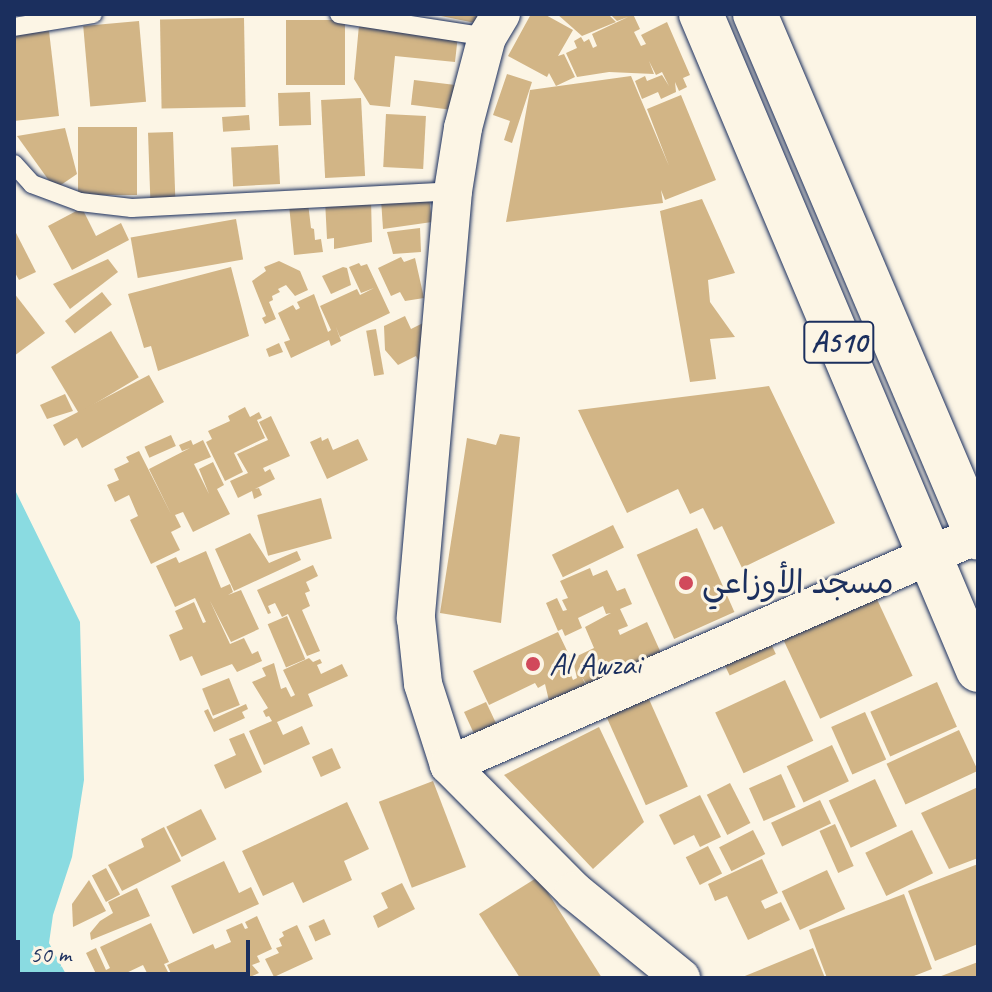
<!DOCTYPE html>
<meta charset="utf-8">
<style>
body{margin:0}
#map{position:relative;width:992px;height:992px;overflow:hidden;background:#fcf5e5;font-family:Caveat,"Playpen Sans Arabic",sans-serif}
div>[style]{position:absolute}
[style*='--x']{left:calc(var(--x)*1px);top:calc(var(--y)*1px);width:calc(var(--w)*1px);rotate:calc(var(--a)*1deg)}
.water>*{inset:0;background:#8adbe1}
.building>*{inset:0;background:#d2b586;transform-origin:0 0}
.roads{filter:drop-shadow(0 0 2px #1b2f5e) drop-shadow(0 0 2px #1b2f5e)}
.service>*{height:18px;margin:-9px;padding:0 9px;transform-origin:9px;border-radius:9px;background:#fcf5e5}
.minor>*{height:38px;margin:-19px;padding:0 19px;transform-origin:19px;border-radius:19px;background:#fcf5e5}
.trunk>*{height:44px;margin:-22px;padding:0 22px;transform-origin:22px;border-radius:22px;background:#fcf5e5}
.dots>*{width:22px;height:22px;translate:-50% -50%;box-sizing:border-box;border:4px solid #fcf5e5;border-radius:50%}
span{translate:-50% -50%;white-space:nowrap;text-align:center;line-height:1.15;-webkit-text-stroke:6px #fcf5e5;paint-order:stroke}
.shield-label span{padding:2px 6px;background:#fcf5e5;border:2px solid;border-radius:6px;-webkit-text-stroke-width:0}
.shield-label{font-size:30px;color:#1b2f5e;font-weight:700}
.poi-label{font-size:32px;color:#1b2f5e}
.left{translate:0 -50%;text-align:left}
.frame{position:absolute;inset:0;border:16px solid #1b2f5e;pointer-events:none}
.scale{position:absolute;left:16px;top:940px;width:234px;height:36px;box-sizing:border-box;border:4px solid #1b2f5e;border-top:0;padding-left:10px;font-size:24px;line-height:28px;white-space:nowrap;color:#1b2f5e;-webkit-text-stroke:6px #fcf5e5;paint-order:stroke}
</style>
<div id="map">
<div class="water">
<div style="clip-path:polygon(14px 488px,80px 622px,84px 780px,72px 857px,53px 915px,49px 943px,68px 978px,14px 978px)"></div>
</div>
<div class="building">
<div style="clip-path:polygon(431px 14px,492px 14px,490px 26px)"></div>
<div style="clip-path:polygon(531px 14px,544px 14px,573px 30px,558px 56px,564px 54px,575px 77px,556px 86px,549px 73px,547px 77px,508px 56px)"></div>
<div style="clip-path:polygon(557px 14px,608px 14px,616px 22px,582px 36px)"></div>
<div style="clip-path:polygon(610px 14px,633px 14px,640px 29px,634px 32px,641px 46px,646px 44px,641px 35px,667px 22px,690px 75px,683px 78px,687px 87px,679px 91px,675px 82px,676px 92px,661px 99px,658px 92px,642px 99px,635px 81px,645px 76px,647px 81px,662px 75px,669px 86px,662px 72px,656px 75px,649px 61px,654px 74px,609px 72px,577px 77px,566px 53px,577px 48px,574px 41px,581px 37px,584px 42px,589px 39px,593px 48px,597px 46px,592px 34px,628px 17px,617px 21px)"></div>
<div style="left:244px;top:18px;width:89px;height:84px;rotate:89deg"></div>
<div style="left:286px;top:20px;width:59px;height:65px"></div>
<div style="left:139px;top:21px;width:81px;height:56px;rotate:85deg"></div>
<div style="clip-path:polygon(359px 25px,458px 35px,455px 62px,395px 56px,390px 107px,370px 105px,354px 79px)"></div>
<div style="clip-path:polygon(49px 31px,59px 116px,14px 121px,14px 35px)"></div>
<div style="clip-path:polygon(507px 74px,532px 82px,512px 143px,504px 140px,510px 121px,493px 115px)"></div>
<div style="clip-path:polygon(631px 76px,669px 166px,647px 109px,681px 95px,716px 180px,665px 200px,661px 190px,663px 203px,506px 222px,530px 90px)"></div>
<div style="left:414px;top:80px;width:46px;height:25px;rotate:7deg"></div>
<div style="left:310px;top:92px;width:33px;height:32px;rotate:88deg"></div>
<div style="left:361px;top:98px;width:78px;height:40px;rotate:87deg"></div>
<div style="left:386px;top:114px;width:40px;height:53px;rotate:3deg"></div>
<div style="left:249px;top:115px;width:15px;height:27px;rotate:86deg"></div>
<div style="left:78px;top:127px;width:59px;height:68px"></div>
<div style="clip-path:polygon(65px 128px,77px 174px,55px 189px,17px 136px)"></div>
<div style="left:173px;top:132px;width:66px;height:25px;rotate:88deg"></div>
<div style="left:278px;top:145px;width:39px;height:47px;rotate:87deg"></div>
<div style="clip-path:polygon(429px 197px,432px 222px,383px 229px,381px 199px)"></div>
<div style="clip-path:polygon(371px 198px,372px 242px,334px 249px,334px 238px,327px 239px,325px 200px)"></div>
<div style="clip-path:polygon(702px 199px,735px 273px,708px 280px,710px 302px,735px 337px,710px 339px,716px 379px,690px 382px,660px 211px)"></div>
<div style="clip-path:polygon(308px 203px,311px 228px,314px 229px,315px 240px,321px 239px,323px 252px,294px 255px,289px 205px)"></div>
<div style="clip-path:polygon(82px 208px,96px 236px,121px 223px,129px 240px,72px 270px,48px 226px)"></div>
<div style="left:236px;top:219px;width:41px;height:107px;rotate:80deg"></div>
<div style="clip-path:polygon(420px 228px,421px 252px,393px 254px,387px 232px)"></div>
<div style="clip-path:polygon(14px 229px,36px 272px,19px 280px,14px 271px)"></div>
<div style="clip-path:polygon(401px 257px,404px 262px,415px 258px,424px 298px,405px 301px,400px 292px,391px 296px,378px 268px)"></div>
<div style="clip-path:polygon(108px 259px,118px 272px,70px 309px,53px 284px)"></div>
<div style="clip-path:polygon(279px 261px,300px 271px,308px 290px,295px 296px,286px 285px,278px 289px,280px 292px,272px 296px,273px 300px,269px 302px,276px 319px,265px 324px,262px 318px,266px 316px,252px 281px,266px 271px,264px 267px)"></div>
<div style="clip-path:polygon(359px 263px,361px 266px,367px 264px,390px 313px,340px 337px,336px 327px,341px 341px,331px 346px,329px 340px,291px 358px,284px 342px,290px 340px,278px 313px,293px 305px,296px 310px,300px 308px,297px 302px,314px 294px,328px 332px,331px 330px,320px 306px,357px 289px,360px 295px,374px 288px,361px 293px,349px 267px)"></div>
<div style="clip-path:polygon(231px 267px,249px 336px,158px 371px,151px 346px,144px 348px,128px 294px)"></div>
<div style="clip-path:polygon(343px 267px,347px 268px,351px 285px,331px 294px,322px 276px)"></div>
<div style="left:102px;top:292px;width:16px;height:47px;rotate:52deg"></div>
<div style="clip-path:polygon(14px 293px,45px 333px,14px 356px)"></div>
<div style="clip-path:polygon(405px 316px,411px 329px,429px 320px,426px 356px,418px 360px,416px 356px,398px 365px,385px 350px,384px 326px)"></div>
<div style="left:376px;top:329px;width:46px;height:10px;rotate:80deg"></div>
<div style="left:111px;top:331px;width:54px;height:70px;rotate:59deg"></div>
<div style="clip-path:polygon(279px 343px,283px 352px,269px 357px,266px 349px)"></div>
<div style="clip-path:polygon(149px 375px,164px 402px,82px 448px,77px 438px,64px 446px,53px 425px)"></div>
<div style="clip-path:polygon(769px 386px,835px 523px,742px 568px,722px 526px,714px 530px,703px 508px,690px 514px,678px 489px,627px 513px,578px 410px)"></div>
<div style="clip-path:polygon(65px 394px,73px 411px,47px 419px,40px 405px)"></div>
<div style="clip-path:polygon(245px 407px,250px 417px,259px 412px,262px 418px,257px 420px,265px 438px,234px 453px,243px 472px,225px 481px,206px 442px,212px 439px,208px 431px,230px 421px,228px 416px)"></div>
<div style="clip-path:polygon(271px 416px,290px 456px,263px 468px,265px 472px,270px 469px,275px 479px,255px 489px,259px 488px,262px 495px,254px 499px,252px 491px,238px 498px,230px 481px,248px 473px,237px 454px,268px 440px,259px 422px)"></div>
<div style="clip-path:polygon(500px 434px,520px 437px,501px 623px,440px 613px,467px 438px,496px 445px)"></div>
<div style="left:171px;top:435px;width:12px;height:29px;rotate:66deg"></div>
<div style="clip-path:polygon(321px 437px,322px 441px,328px 438px,333px 450px,358px 439px,368px 460px,327px 479px,310px 442px)"></div>
<div style="clip-path:polygon(191px 440px,193px 445px,203px 440px,211px 457px,194px 464px,209px 494px,199px 469px,213px 462px,224px 485px,217px 489px,230px 514px,193px 532px,183px 512px,175px 515px,181px 527px,171px 532px,180px 550px,151px 564px,130px 520px,138px 516px,129px 495px,115px 502px,107px 485px,119px 480px,114px 469px,129px 462px,126px 457px,139px 451px,171px 514px,149px 469px,190px 448px,182px 451px,179px 445px)"></div>
<div style="left:321px;top:498px;width:42px;height:66px;rotate:75deg"></div>
<div style="left:613px;top:525px;width:25px;height:68px;rotate:64deg"></div>
<div style="left:697px;top:528px;width:92px;height:66px;rotate:66deg"></div>
<div style="clip-path:polygon(250px 533px,269px 563px,297px 551px,301px 560px,234px 591px,215px 549px)"></div>
<div style="clip-path:polygon(206px 551px,221px 588px,230px 584px,233px 592px,228px 595px,241px 590px,259px 629px,231px 642px,210px 601px,230px 644px,244px 638px,252px 654px,258px 651px,262px 661px,237px 672px,232px 664px,201px 676px,192px 656px,180px 661px,169px 635px,183px 629px,175px 611px,194px 602px,203px 623px,206px 622px,195px 598px,175px 607px,156px 566px,176px 557px,179px 563px)"></div>
<div style="clip-path:polygon(313px 565px,318px 576px,306px 582px,310px 591px,305px 593px,310px 606px,302px 610px,320px 651px,307px 656px,288px 614px,282px 617px,275px 603px,268px 606px,271px 613px,268px 614px,257px 590px)"></div>
<div style="clip-path:polygon(evenodd,590px 568px,593px 576px,607px 570px,617px 591px,625px 588px,632px 604px,620px 609px,628px 626px,618px 630px,620px 635px,647px 622px,661px 653px,588px 687px,582px 677px,587px 688px,550px 705px,545px 684px,538px 688px,535px 683px,489px 705px,473px 671px,558px 632px,571px 659px,594px 648px,585px 627px,611px 613px,606px 614px,603px 606px,578px 618px,582px 628px,565px 636px,562px 629px,558px 631px,546px 603px,557px 598px,563px 611px,567px 610px,562px 600px,568px 598px,560px 581px,590px 568px,574px 665px,577px 678px,573px 680px,571px 675px,564px 677px,561px 671px,574px 665px)"></div>
<div style="left:875px;top:595px;width:89px;height:102px;rotate:65deg"></div>
<div style="left:287px;top:616px;width:47px;height:21px;rotate:67deg"></div>
<div style="left:767px;top:635px;width:21px;height:51px;rotate:65deg"></div>
<div style="clip-path:polygon(309px 658px,313px 662px,320px 659px,322px 663px,317px 665px,321px 674px,342px 664px,348px 676px,308px 694px,313px 706px,277px 722px,283px 735px,302px 726px,310px 744px,264px 765px,249px 731px,272px 721px,269px 716px,266px 717px,263px 711px,268px 708px,252px 682px,266px 676px,262px 668px,274px 663px,281px 689px,286px 687px,291px 697px,295px 695px,283px 670px)"></div>
<div style="left:229px;top:678px;width:29px;height:29px;rotate:68deg"></div>
<div style="left:785px;top:680px;width:67px;height:77px;rotate:65deg"></div>
<div style="left:937px;top:682px;width:49px;height:73px;rotate:66deg"></div>
<div style="left:648px;top:697px;width:98px;height:46px;rotate:66deg"></div>
<div style="clip-path:polygon(486px 702px,503px 738px,476px 738px,464px 712px)"></div>
<div style="clip-path:polygon(246px 704px,248px 709px,242px 712px,245px 718px,214px 732px,204px 711px,208px 709px,213px 719px)"></div>
<div style="left:865px;top:712px;width:52px;height:37px;rotate:66deg"></div>
<div style="clip-path:polygon(599px 727px,644px 822px,593px 869px,504px 775px)"></div>
<div style="left:959px;top:730px;width:45px;height:80px;rotate:65deg"></div>
<div style="clip-path:polygon(244px 733px,262px 772px,225px 789px,214px 765px,236px 755px,229px 739px)"></div>
<div style="left:832px;top:745px;width:40px;height:50px;rotate:65deg"></div>
<div style="left:332px;top:748px;width:22px;height:22px;rotate:66deg"></div>
<div style="left:781px;top:774px;width:36px;height:35px;rotate:66deg"></div>
<div style="left:875px;top:779px;width:52px;height:51px;rotate:65deg"></div>
<div style="left:433px;top:781px;width:92px;height:58px;rotate:69deg"></div>
<div style="left:730px;top:783px;width:45px;height:26px;rotate:63deg"></div>
<div style="clip-path:polygon(978px 787px,978px 858px,949px 869px,921px 813px)"></div>
<div style="clip-path:polygon(700px 795px,721px 837px,700px 847px,694px 835px,674px 845px,659px 815px)"></div>
<div style="left:820px;top:800px;width:26px;height:54px;rotate:65deg"></div>
<div style="clip-path:polygon(347px 802px,369px 849px,344px 861px,352px 880px,303px 903px,293px 882px,263px 896px,242px 851px)"></div>
<div style="left:201px;top:809px;width:34px;height:39px;rotate:63deg"></div>
<div style="left:835px;top:824px;width:46px;height:17px;rotate:66deg"></div>
<div style="clip-path:polygon(164px 827px,181px 861px,122px 891px,108px 865px,144px 847px,141px 839px)"></div>
<div style="left:753px;top:830px;width:27px;height:38px;rotate:63deg"></div>
<div style="left:912px;top:830px;width:48px;height:52px;rotate:64deg"></div>
<div style="left:708px;top:846px;width:31px;height:25px;rotate:63deg"></div>
<div style="clip-path:polygon(762px 859px,778px 893px,761px 901px,765px 909px,781px 902px,790px 920px,748px 940px,727px 896px,715px 901px,708px 884px)"></div>
<div style="clip-path:polygon(224px 861px,239px 893px,251px 887px,259px 904px,193px 934px,171px 886px)"></div>
<div style="clip-path:polygon(978px 864px,978px 944px,935px 961px,908px 891px)"></div>
<div style="left:106px;top:868px;width:30px;height:16px;rotate:62deg"></div>
<div style="left:827px;top:870px;width:43px;height:50px;rotate:65deg"></div>
<div style="clip-path:polygon(538px 877px,602px 978px,520px 978px,479px 914px)"></div>
<div style="clip-path:polygon(89px 880px,106px 911px,73px 927px,72px 904px)"></div>
<div style="clip-path:polygon(402px 883px,415px 909px,378px 928px,373px 916px,388px 908px,381px 893px)"></div>
<div style="clip-path:polygon(137px 888px,150px 916px,91px 940px,90px 933px,100px 921px,113px 913px,108px 902px)"></div>
<div style="clip-path:polygon(904px 894px,932px 969px,909px 978px,827px 978px,809px 930px)"></div>
<div style="clip-path:polygon(257px 916px,272px 949px,257px 956px,260px 962px,252px 965px,259px 973px,248px 978px,173px 978px,167px 965px,213px 944px,215px 949px,231px 942px,226px 930px,242px 923px,245px 929px,248px 928px,245px 922px)"></div>
<div style="left:324px;top:919px;width:17px;height:17px;rotate:66deg"></div>
<div style="clip-path:polygon(151px 923px,169px 962px,164px 964px,171px 978px,136px 978px,147px 973px,143px 965px,122px 975px,124px 978px,115px 974px,114px 978px,98px 978px,86px 953px,96px 948px,106px 970px,110px 968px,100px 947px)"></div>
<div style="clip-path:polygon(297px 925px,313px 959px,274px 977px,265px 959px,279px 953px,276px 948px,282px 946px,279px 939px,284px 936px,282px 932px)"></div>
<div style="clip-path:polygon(813px 948px,825px 978px,740px 978px)"></div>
<div style="clip-path:polygon(978px 962px,978px 978px,936px 978px)"></div>
</div>
<div class="roads">
<div class="service">
<div style="--x:339;--y:14;--w:150;--a:8.8"></div>
<div style="--x:14;--y:27;--w:80;--a:-9.3"></div>
<div style="--x:14;--y:164;--w:27;--a:48"></div>
<div style="--x:32;--y:184;--w:51;--a:20.6"></div>
<div style="--x:80;--y:202;--w:52;--a:6.6"></div>
<div style="--x:132;--y:208;--w:321;--a:-3"></div>
</div>
<div class="minor">
<div style="--x:501;--y:14;--w:27;--a:121"></div>
<div style="--x:487;--y:37;--w:94;--a:104.8"></div>
<div style="--x:463;--y:128;--w:64;--a:99"></div>
<div style="--x:453;--y:191;--w:429;--a:95"></div>
<div style="--x:416;--y:618;--w:66;--a:83.9"></div>
<div style="--x:423;--y:684;--w:85;--a:72.2"></div>
<div style="--x:449;--y:765;--w:177;--a:45.2"></div>
<div style="--x:574;--y:891;--w:138;--a:39.1"></div>
<div style="--x:449;--y:765;--w:576;--a:-23.54"></div>
</div>
<div class="trunk">
<div style="--x:701;--y:14;--w:712;--a:67.11"></div>
<div style="--x:755;--y:14;--w:569;--a:66.95"></div>
</div>
</div>
<div class="dots">
<div style="left:686px;top:583px;background:#d1495b"></div>
<div style="left:533px;top:664px;background:#d1495b"></div>
</div>
<div class="shield-label">
<span style="left:839px;top:342px">A510</span>
</div>
<div class="poi-label">
<span class="left" style="left:702px;top:583px">مسجد الأوزاعي</span>
<span class="left" style="left:549px;top:664px">Al Awzai</span>
</div>
<div class="frame"></div>
<div class="scale">50 m</div>
</div>
